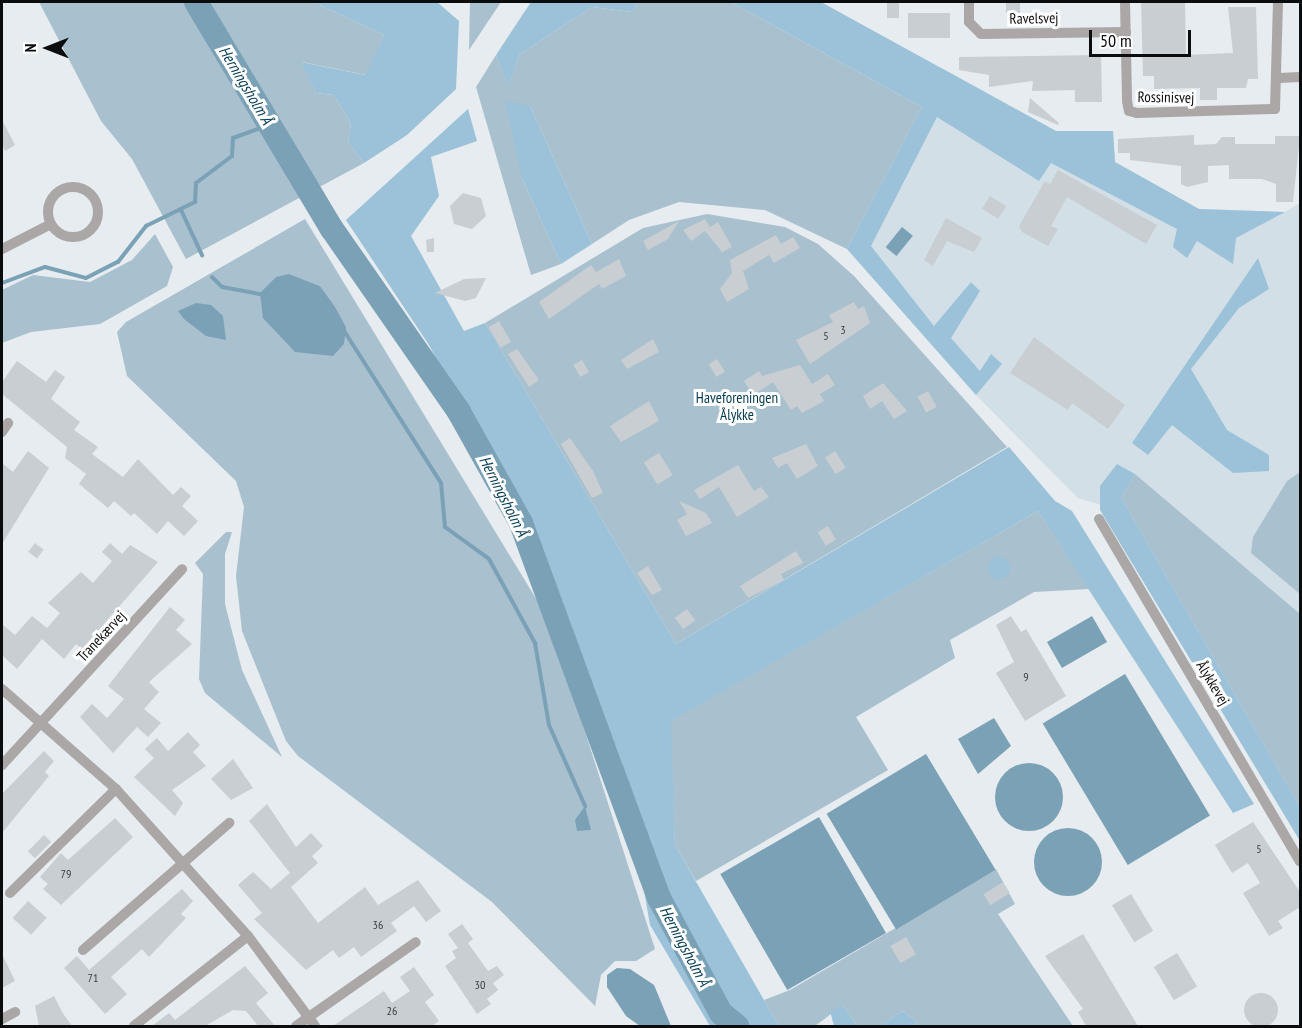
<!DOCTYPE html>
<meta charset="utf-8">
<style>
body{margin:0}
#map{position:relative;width:1302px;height:1028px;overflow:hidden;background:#e6ecef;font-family:"PT Sans Narrow",sans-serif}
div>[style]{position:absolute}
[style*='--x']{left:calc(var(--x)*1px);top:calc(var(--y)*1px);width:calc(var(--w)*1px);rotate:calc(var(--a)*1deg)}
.built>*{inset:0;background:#d2dfe7}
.green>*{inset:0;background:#a9c0ce}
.forest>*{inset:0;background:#9bc2d8}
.round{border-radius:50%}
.water>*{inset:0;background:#7ba1b6;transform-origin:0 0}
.stream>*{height:4px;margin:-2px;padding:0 2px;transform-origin:2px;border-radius:2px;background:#7ba1b6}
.river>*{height:24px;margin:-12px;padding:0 12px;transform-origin:12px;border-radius:12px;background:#7ba1b6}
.building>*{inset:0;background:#c8ced1;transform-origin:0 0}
.minor>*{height:10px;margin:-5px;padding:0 5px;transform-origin:5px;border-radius:5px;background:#aaa7a6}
.minor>.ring{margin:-5px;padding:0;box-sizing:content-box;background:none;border:10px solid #aaa7a6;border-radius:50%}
span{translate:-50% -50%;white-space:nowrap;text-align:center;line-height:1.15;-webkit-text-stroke:6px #fff;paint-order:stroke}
.number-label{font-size:12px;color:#3a3c3f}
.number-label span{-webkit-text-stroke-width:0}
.street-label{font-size:15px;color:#0a0c0e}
.park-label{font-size:15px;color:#023a50}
.water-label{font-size:16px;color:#0c4158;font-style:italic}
.frame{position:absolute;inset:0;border:3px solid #0a0c0e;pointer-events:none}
.north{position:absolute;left:18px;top:18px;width:60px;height:60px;-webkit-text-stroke:4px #fff;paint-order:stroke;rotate:270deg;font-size:16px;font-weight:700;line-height:24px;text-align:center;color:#0a0c0e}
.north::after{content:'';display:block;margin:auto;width:21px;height:27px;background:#0a0c0e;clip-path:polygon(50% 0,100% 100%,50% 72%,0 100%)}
.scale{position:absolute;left:1089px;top:30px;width:102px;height:27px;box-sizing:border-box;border:3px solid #0a0c0e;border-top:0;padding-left:8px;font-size:18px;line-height:21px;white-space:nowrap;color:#0a0c0e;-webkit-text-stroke:4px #fff;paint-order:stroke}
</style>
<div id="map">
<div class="built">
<div style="clip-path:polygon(942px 68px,1056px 131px,1113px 131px,1115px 162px,1199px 209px,1285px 212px,1300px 203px,1300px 832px,1108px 507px,1078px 498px,976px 395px,847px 249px)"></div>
</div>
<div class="green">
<div style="clip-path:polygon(39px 2px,313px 2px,384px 35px,366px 75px,302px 62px,316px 93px,334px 95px,351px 124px,348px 142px,364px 163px,186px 259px,132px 159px,101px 121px)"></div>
<div style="clip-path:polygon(470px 2px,501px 2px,469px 50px)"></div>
<div style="clip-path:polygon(637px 2px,731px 2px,922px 107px,847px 249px,765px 210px,679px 202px,629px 220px,592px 244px,530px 106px,522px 178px,561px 264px,531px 275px,476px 87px,496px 55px,508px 85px,520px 54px,592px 7px,633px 12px)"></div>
<div style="clip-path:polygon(707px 214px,785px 227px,818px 244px,854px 276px,1007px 447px,676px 644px,485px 323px,643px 228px)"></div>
<div style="clip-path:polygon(evenodd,305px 219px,549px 620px,655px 949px,636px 961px,615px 961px,601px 975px,595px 1006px,492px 902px,298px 756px,286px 741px,242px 631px,236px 576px,244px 507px,236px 481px,127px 376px,117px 332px,126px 322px,305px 219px,288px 274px,320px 286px,346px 327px,288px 274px)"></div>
<div style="clip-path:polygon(155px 234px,173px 267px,167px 286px,100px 324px,31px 332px,2px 343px,2px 290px,33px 275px,90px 282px,132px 260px)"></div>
<div style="clip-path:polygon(1300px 472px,1300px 594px,1251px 553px,1253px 537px,1287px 481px)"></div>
<div style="clip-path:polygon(1135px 474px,1300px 614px,1300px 807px,1121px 498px)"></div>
<div style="clip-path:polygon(1038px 511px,1089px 589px,1034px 592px,950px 640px,955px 658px,856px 717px,888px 770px,696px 881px,675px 845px,670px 721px)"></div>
<div style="clip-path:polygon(226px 532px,232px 532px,225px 554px,225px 604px,242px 670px,282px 757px,205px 693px,199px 679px,203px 574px,195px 563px)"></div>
<div style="clip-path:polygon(996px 869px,1015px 904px,998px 914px,1073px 1026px,914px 1026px,916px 1021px,902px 1011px,881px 1026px,857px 1026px,843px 1005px,815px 1026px,779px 1026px,764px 1000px,790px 990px)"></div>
</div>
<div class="forest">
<div style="clip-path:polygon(313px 2px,437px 2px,459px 21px,456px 89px,407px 135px,364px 163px,348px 142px,351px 124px,334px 95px,316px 93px,301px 62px,365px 75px,384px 35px)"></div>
<div style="clip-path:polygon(531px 2px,637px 2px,633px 12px,592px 7px,520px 54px,508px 86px,496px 55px)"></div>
<div style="clip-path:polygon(731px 2px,821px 2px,1056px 131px,1113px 131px,1115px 162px,1199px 209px,1285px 212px,1236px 238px,1233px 264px,1197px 241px,1187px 258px,1173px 247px,1177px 229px,1051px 163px,1039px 181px,937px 117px,871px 246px,934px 326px,971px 282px,980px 291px,951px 338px,980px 371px,991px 354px,1002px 364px,976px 395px,847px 249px,922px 107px)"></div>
<div style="clip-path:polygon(505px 101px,530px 106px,592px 244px,561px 264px,522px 178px)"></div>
<div style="clip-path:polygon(468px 109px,477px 141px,431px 157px,439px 196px,411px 236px,464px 331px,485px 323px,676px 644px,1009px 447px,1055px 501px,1072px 511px,1254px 804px,1233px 813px,1038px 511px,671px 721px,675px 845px,779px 1026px,710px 1026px,650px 925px,622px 763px,555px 583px,429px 345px,346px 220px)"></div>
<div style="clip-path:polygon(1258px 258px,1269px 289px,1239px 308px,1191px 369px,1227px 430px,1269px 455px,1269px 471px,1233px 473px,1172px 425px,1148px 455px,1132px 443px)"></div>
<div style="clip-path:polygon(1117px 464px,1135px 474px,1121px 498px,1300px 807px,1300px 841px,1100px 510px,1100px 486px)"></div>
<div class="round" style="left:988px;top:557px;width:22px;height:22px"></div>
<div style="clip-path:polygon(843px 1005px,857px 1026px,834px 1026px,830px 1011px)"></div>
<div style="clip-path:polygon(902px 1011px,916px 1021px,914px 1026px,881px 1026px)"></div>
</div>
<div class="water">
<div style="left:902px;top:227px;width:14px;height:26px;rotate:39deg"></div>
<div style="clip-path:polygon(289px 274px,320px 286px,335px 307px,346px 327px,344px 344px,333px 356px,295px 352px,263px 318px,260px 293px,276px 277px)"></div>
<div style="clip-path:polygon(196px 303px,211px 305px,223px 316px,226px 340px,206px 336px,184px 319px,178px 311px)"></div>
<div style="left:1092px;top:616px;width:30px;height:52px;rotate:60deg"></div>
<div style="left:1125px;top:674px;width:165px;height:96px;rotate:59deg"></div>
<div style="clip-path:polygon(994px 718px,1011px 746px,978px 774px,958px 739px)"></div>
<div style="left:926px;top:754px;width:135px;height:116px;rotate:59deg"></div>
<div class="round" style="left:995px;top:763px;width:68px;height:68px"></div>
<div style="clip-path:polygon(585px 806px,591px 830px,577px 831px,575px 820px)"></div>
<div style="left:819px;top:817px;width:134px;height:114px;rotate:60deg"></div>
<div class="round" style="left:1034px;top:828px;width:68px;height:68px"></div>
<div style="clip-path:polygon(617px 968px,630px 969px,654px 985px,671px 1026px,640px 1026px,626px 1016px,607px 987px,607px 975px)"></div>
</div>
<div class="stream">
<div style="--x:181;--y:210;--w:50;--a:65"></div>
<div style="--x:212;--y:277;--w:14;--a:45"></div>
<div style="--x:222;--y:287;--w:44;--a:10.5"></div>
<div style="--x:2;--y:283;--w:46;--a:-20.4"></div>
<div style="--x:45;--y:267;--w:42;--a:15"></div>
<div style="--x:86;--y:278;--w:36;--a:-27"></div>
<div style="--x:118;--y:262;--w:46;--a:-52.1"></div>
<div style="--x:146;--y:226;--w:55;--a:-26.1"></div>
<div style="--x:195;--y:202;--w:19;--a:-87"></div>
<div style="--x:196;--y:183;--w:45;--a:-36.9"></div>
<div style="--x:232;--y:156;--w:18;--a:-87"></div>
<div style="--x:233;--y:138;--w:38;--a:-20"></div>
<div style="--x:341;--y:326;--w:186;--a:57.5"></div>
<div style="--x:441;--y:483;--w:44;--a:84.8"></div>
<div style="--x:445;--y:527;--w:54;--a:36"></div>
<div style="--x:489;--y:559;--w:96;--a:61.3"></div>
<div style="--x:535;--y:643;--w:83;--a:80.3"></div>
<div style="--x:549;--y:725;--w:89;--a:66"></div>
</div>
<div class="river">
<div style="--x:196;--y:2;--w:265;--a:59.1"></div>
<div style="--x:332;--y:229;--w:223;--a:55.2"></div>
<div style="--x:459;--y:412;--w:127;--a:60.8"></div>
<div style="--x:521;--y:523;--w:400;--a:69.8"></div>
<div style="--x:659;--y:898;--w:131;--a:61.7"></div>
<div style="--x:721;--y:1013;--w:21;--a:39"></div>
</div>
<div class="building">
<div style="left:887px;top:2px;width:12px;height:16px"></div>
<div style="left:1006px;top:2px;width:14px;height:11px"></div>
<div style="clip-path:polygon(1141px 2px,1185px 2px,1186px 55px,1233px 53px,1228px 7px,1256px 7px,1258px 79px,1248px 79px,1246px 88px,1217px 88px,1217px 100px,1200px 100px,1200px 88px,1154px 89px,1154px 76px,1143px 76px)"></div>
<div style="left:908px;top:13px;width:42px;height:25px"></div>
<div style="clip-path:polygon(1101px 55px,1102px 102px,1075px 102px,1075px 90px,1032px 91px,1033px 81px,989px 87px,989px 75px,959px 70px,959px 57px)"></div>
<div style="clip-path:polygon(1030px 98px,1059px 123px,1058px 125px,1028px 112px)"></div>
<div style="clip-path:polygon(2px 120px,15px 145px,5px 151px,2px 144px)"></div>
<div style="clip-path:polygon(1194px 135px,1194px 145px,1216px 144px,1222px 137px,1235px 137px,1235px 144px,1275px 144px,1275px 136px,1300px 136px,1293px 202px,1276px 202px,1276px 184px,1262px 179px,1229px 179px,1229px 165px,1208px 166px,1208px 182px,1187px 187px,1181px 184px,1181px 166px,1130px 160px,1130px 153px,1118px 153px,1118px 139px)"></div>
<div style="clip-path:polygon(1058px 170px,1157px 225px,1146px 244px,1067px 197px,1051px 226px,1058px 229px,1048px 246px,1022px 232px,1019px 226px,1045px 181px,1050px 184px)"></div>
<div style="clip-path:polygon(463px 193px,481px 198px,486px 216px,472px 229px,454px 224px,450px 206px)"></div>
<div style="left:990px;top:196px;width:19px;height:15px;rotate:32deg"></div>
<div style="clip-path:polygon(946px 218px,982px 238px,974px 252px,947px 241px,933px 266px,924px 260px)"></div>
<div style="clip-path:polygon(705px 219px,710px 227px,718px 222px,732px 247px,722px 252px,705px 231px,691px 241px,683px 230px)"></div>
<div style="clip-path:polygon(679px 221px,668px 239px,648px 250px,643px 241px)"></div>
<div style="clip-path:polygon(776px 235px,781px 244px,793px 237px,800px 248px,774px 263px,769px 255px,743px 271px,749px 289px,727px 302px,720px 289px,732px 273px,730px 260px)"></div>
<div style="clip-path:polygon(434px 238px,434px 252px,427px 252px,426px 240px)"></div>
<div style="clip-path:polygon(619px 259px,626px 276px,602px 289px,599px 284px,549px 319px,539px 302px,591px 265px,596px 272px)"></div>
<div style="clip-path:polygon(486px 278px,476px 298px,465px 301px,435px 293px,464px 279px)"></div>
<div style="clip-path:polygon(854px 302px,858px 309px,864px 306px,870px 323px,810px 364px,796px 340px,833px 322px,829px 315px)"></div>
<div style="left:499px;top:321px;width:24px;height:12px;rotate:60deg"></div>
<div style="clip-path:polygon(1034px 337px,1125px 405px,1108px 429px,1072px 403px,1068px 410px,1010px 373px)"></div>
<div style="clip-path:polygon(653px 339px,659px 352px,627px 369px,621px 360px)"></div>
<div style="clip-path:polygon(517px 349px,539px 380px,529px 387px,508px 354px)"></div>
<div style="left:717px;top:359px;width:15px;height:10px;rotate:58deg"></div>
<div style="left:582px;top:360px;width:14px;height:10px;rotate:60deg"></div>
<div style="clip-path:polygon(17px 361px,46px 382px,55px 370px,65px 377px,51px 399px,80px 422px,74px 430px,98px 447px,92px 454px,123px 477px,138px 459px,173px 495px,181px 487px,191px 496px,182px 506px,198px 521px,184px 536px,168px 521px,157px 534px,134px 513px,131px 516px,114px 501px,108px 508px,79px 484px,86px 474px,65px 458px,67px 447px,2px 394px,2px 382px)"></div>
<div style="clip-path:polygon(800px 365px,812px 384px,828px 374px,835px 385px,820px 394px,824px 401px,802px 413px,797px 406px,791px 410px,773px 382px,753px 395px,744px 381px,759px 371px,762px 376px)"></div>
<div style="clip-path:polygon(883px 383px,907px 411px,894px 419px,882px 401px,870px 409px,863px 396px)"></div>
<div style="left:928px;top:391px;width:18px;height:12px;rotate:61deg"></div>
<div style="clip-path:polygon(649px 401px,659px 421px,621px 442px,610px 426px)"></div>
<div style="clip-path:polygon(570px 438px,593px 471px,603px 493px,592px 498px,561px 444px)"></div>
<div style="clip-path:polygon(806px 444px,818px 466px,797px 479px,787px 463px,778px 468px,772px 458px)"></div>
<div style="clip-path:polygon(28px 451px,49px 468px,2px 544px,2px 463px,13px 472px)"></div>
<div style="left:835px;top:451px;width:20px;height:12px;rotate:57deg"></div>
<div style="left:659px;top:453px;width:26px;height:18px;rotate:58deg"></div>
<div style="clip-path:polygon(738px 465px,754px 491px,761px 487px,769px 497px,737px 517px,719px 487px,700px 499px,694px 490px)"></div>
<div style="clip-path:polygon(679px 501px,706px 513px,712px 523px,686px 536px,677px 520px,687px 514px)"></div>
<div style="left:828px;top:526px;width:16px;height:12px;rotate:60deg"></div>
<div style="left:35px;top:543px;width:11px;height:11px;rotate:38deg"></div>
<div style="clip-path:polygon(110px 543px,122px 554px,130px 545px,158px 562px,89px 641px,95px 646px,87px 654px,76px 644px,64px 659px,42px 639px,17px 669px,2px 655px,2px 624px,15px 635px,32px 616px,47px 628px,60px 613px,48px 603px,81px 572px,93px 583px,112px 561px,102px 552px)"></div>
<div style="clip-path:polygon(796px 551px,803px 563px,781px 574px,784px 580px,748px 598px,740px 586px)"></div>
<div style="clip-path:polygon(648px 566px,662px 590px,652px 595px,637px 573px)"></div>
<div style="clip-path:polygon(170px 607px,185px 620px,176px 630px,192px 644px,149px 682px,159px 692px,144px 709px,161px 723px,148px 737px,137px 727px,113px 753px,80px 717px,92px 704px,107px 718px,124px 699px,108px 686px)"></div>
<div style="left:687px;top:609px;width:14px;height:15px;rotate:54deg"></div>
<div style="clip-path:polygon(1011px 616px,1021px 632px,1026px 629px,1066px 696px,1025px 721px,996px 673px,1014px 662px,996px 625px)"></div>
<div style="clip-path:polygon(188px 732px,200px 745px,193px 752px,206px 766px,172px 790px,183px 803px,175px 816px,134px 777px,154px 758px,145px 749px,157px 738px,168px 751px)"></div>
<div style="clip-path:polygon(44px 751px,54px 761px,45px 772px,49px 776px,2px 833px,2px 794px)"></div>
<div style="clip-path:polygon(233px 759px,253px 788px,231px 800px,211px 779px)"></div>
<div style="clip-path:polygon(267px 804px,296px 847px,311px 833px,323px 846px,312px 856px,318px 863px,291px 887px,318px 923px,365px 887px,378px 905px,418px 880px,441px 911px,426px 922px,414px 906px,391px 923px,397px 931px,361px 957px,354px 947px,339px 958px,333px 950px,306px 970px,254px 919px,262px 913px,238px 885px,253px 872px,271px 889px,290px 873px,249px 821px)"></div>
<div style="clip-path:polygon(115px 818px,133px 837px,61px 905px,43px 889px,48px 884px,40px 877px,61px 853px,68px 860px)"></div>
<div style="clip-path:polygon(1253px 822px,1300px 892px,1300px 907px,1278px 921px,1283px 928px,1269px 936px,1243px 893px,1260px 883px,1248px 863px,1232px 873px,1215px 845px)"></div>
<div style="left:44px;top:835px;width:10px;height:23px;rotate:45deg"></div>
<div style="left:1003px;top:882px;width:13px;height:23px;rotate:58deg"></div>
<div style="clip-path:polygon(182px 889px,193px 901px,181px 914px,186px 918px,149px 957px,142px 949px,111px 977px,127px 994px,105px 1014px,64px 968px,77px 956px,89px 970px)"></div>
<div style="left:1131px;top:894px;width:43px;height:22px;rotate:59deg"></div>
<div style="left:28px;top:901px;width:25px;height:23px;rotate:42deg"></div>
<div style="clip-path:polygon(462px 924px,473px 939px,468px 943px,488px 971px,497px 966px,504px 975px,493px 983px,498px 990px,487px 999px,491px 1004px,477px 1014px,445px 966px,456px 958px,452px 951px,458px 948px,448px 934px)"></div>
<div style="clip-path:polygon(1083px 934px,1138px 1026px,1086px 1026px,1078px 1012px,1083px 1009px,1045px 956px)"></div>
<div style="left:906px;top:937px;width:20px;height:18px;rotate:60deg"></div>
<div style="left:1177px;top:953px;width:39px;height:27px;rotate:59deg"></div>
<div style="clip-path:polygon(2px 954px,15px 981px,2px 988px)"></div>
<div style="clip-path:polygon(245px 966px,268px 993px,256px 1003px,275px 1026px,258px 1026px,246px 1011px,233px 1010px,205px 1026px,152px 1026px,169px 1013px,175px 1020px)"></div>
<div style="clip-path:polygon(414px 967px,434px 995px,425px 1002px,439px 1021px,432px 1026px,333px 1026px,384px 991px,392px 1003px,410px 991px,400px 977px)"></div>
<div class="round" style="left:1244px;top:993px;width:34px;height:34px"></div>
<div style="clip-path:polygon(54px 996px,62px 1012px,72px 1026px,39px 1026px,35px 1006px)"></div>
</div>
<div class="minor">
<div style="--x:969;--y:2;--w:20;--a:90"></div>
<div style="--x:969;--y:22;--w:17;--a:45"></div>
<div style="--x:981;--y:34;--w:145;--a:-0.8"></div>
<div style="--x:1125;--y:2;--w:99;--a:88.8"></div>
<div style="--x:1127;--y:101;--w:10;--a:79"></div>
<div style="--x:1129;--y:111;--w:8;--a:14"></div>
<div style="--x:1137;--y:113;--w:138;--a:-1.7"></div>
<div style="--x:1275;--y:109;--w:107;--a:-88.4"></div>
<div style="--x:1279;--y:78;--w:21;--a:-3"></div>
<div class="ring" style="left:48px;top:187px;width:40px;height:40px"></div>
<div style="--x:2;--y:249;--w:55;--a:-27"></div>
<div style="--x:2;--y:432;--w:11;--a:-56"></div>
<div style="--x:1099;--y:519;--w:397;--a:59.6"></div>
<div style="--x:2;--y:689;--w:152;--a:41.3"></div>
<div style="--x:116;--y:789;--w:198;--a:48.1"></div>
<div style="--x:248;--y:936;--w:112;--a:53.3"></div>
<div style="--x:2;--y:765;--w:266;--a:-47.4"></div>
<div style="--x:10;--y:893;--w:148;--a:-44.5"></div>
<div style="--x:83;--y:950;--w:194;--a:-41"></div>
<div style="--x:2;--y:1019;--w:15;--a:-28"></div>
<div style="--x:134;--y:1026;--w:145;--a:-38.3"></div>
<div style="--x:296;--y:1026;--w:146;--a:-35"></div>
</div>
<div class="number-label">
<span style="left:843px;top:330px">3</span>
<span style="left:826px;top:336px">5</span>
<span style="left:1026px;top:677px">9</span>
<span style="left:1259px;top:849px">5</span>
<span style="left:66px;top:874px">79</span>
<span style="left:378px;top:925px">36</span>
<span style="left:93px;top:978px">71</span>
<span style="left:480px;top:985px">30</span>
<span style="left:392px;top:1011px">26</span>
</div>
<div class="street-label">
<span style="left:1034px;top:18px;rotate:-1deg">Ravelsvej</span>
<span style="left:1166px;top:97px;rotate:1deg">Rossinisvej</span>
<span style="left:101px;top:636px;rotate:-47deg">Tranekærvej</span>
<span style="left:1213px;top:683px;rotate:59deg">Ålykkevej</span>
</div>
<div class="park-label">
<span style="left:737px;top:406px">Haveforeningen<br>Ålykke</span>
</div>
<div class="water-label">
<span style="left:246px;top:85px;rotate:59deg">Herningsholm Å</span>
<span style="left:504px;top:496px;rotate:63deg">Herningsholm Å</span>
<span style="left:685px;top:946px;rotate:62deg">Herningsholm Å</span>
</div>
<div class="frame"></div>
<div class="north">N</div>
<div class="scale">50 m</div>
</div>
